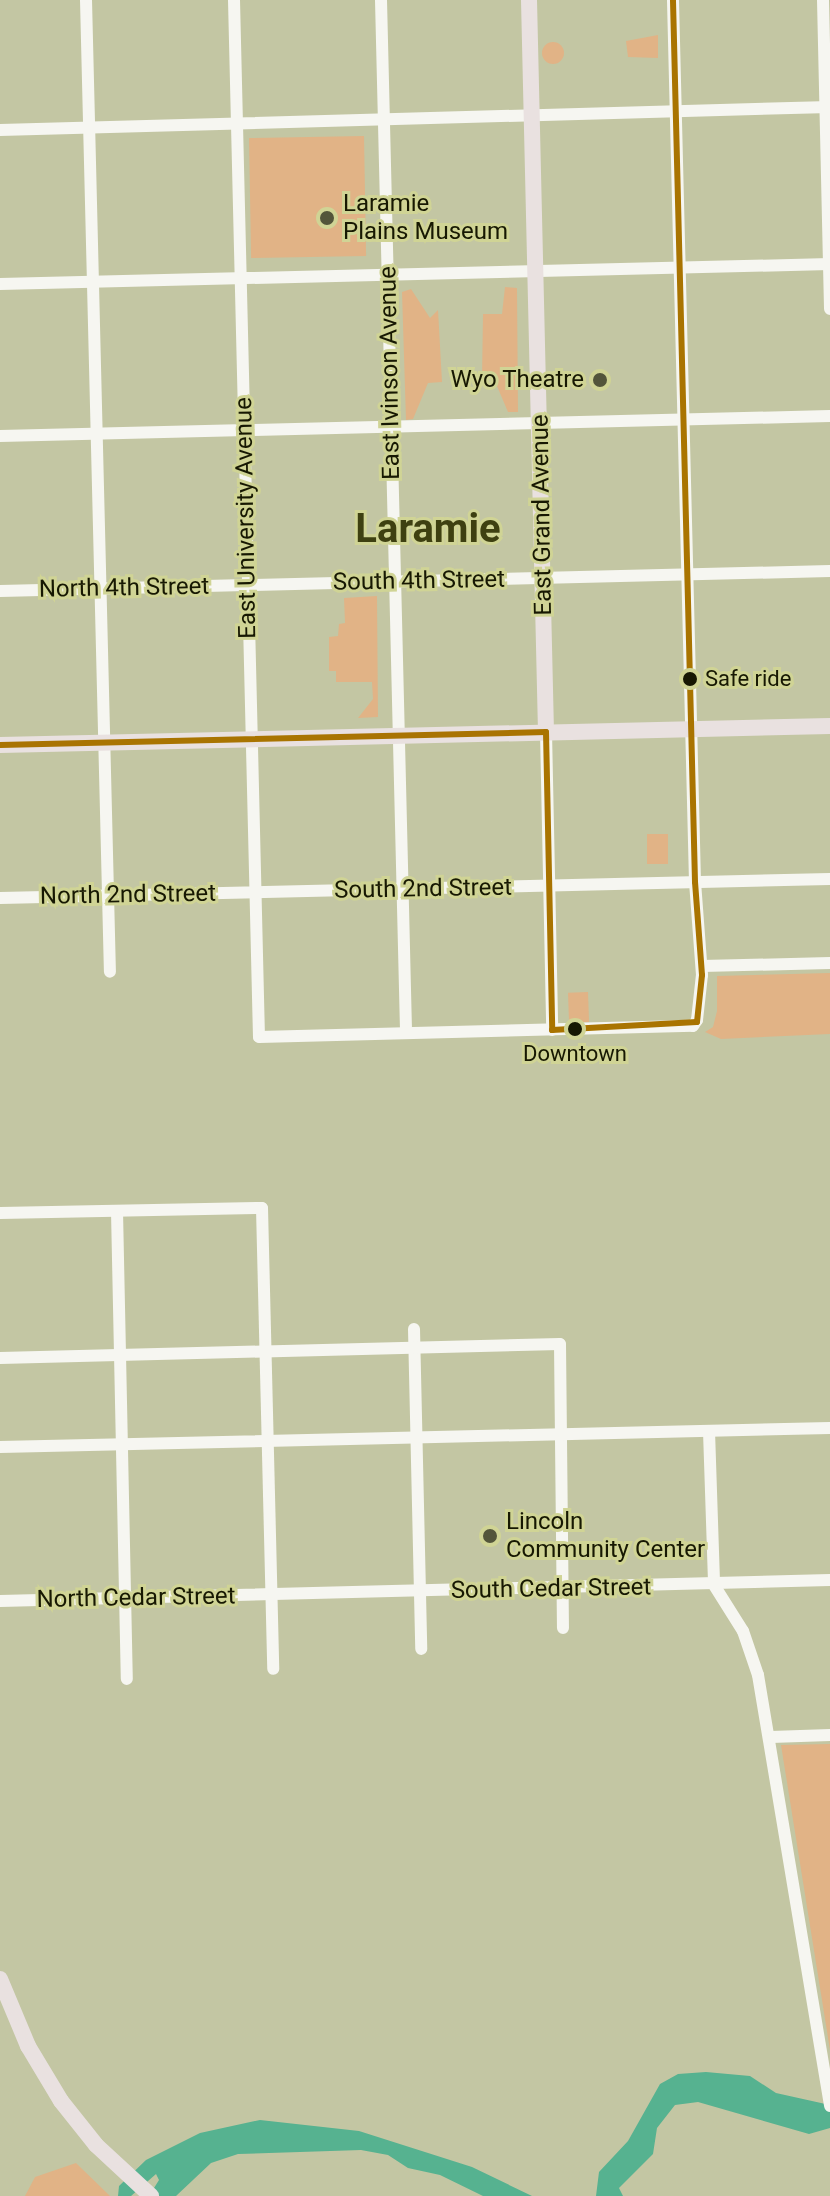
<!DOCTYPE html>
<style>
body{margin:0}
#map{position:relative;width:830px;height:2196px;overflow:hidden;background:#c3c6a3;font-family:Roboto,sans-serif}
div>[style]{position:absolute}
[style*='--x']{left:calc(var(--x)*1px);top:calc(var(--y)*1px);width:calc(var(--w)*1px);rotate:calc(var(--a)*1deg)}
.green>*{inset:0;background:#e1b386;transform-origin:0 0}
.round{border-radius:50%}
.water>*{inset:0;background:#56b290}
.minor>*{height:12px;margin:-6px;padding:0 6px;transform-origin:6px;border-radius:6px;background:#f6f6f1}
.major>*{height:16px;margin:-8px;padding:0 8px;transform-origin:8px;border-radius:8px;background:#e9e1e0}
.bus-1>*{height:6px;margin:-3px;padding:0 3px;transform-origin:3px;border-radius:3px;background:#a97401}
.dots>*{width:22px;height:22px;translate:-50% -50%;box-sizing:border-box;border:4px solid #d0d495;border-radius:50%}
span{translate:-50% -50%;white-space:nowrap;text-align:center;line-height:1.15;-webkit-text-stroke:6px #d0d495;paint-order:stroke}
.bus-label{font-size:22px;color:#171802}
.left{translate:0 -50%;text-align:left}
.poi-label{font-size:24px;color:#171802}
.right{translate:-100% -50%;text-align:right}
.street-label{font-size:24px;color:#171802}
.town-label{font-size:40px;color:#3e4011;font-weight:700}
</style>
<div id="map">
<div class="green">
<div style="clip-path:polygon(658px 35px,658px 58px,628px 57px,626px 41px)"></div>
<div class="round" style="left:542px;top:42px;width:22px;height:22px"></div>
<div style="left:364px;top:136px;width:120px;height:115px;rotate:89deg"></div>
<div style="clip-path:polygon(505px 287px,517px 288px,518px 412px,508px 412px,494px 379px,482px 379px,483px 314px,502px 314px)"></div>
<div style="clip-path:polygon(411px 289px,430px 318px,438px 310px,442px 382px,428px 383px,413px 419px,406px 420px,402px 292px)"></div>
<div style="clip-path:polygon(377px 596px,378px 717px,358px 718px,373px 699px,372px 682px,336px 682px,336px 671px,329px 671px,329px 637px,338px 636px,339px 624px,345px 623px,344px 598px)"></div>
<div style="left:668px;top:834px;width:30px;height:21px;rotate:90deg"></div>
<div style="clip-path:polygon(830px 973px,830px 1034px,721px 1039px,705px 1032px,713px 1027px,717px 1011px,717px 976px)"></div>
<div style="left:588px;top:992px;width:30px;height:20px;rotate:88deg"></div>
<div style="clip-path:polygon(830px 1744px,830px 2050px,781px 1745px)"></div>
<div style="clip-path:polygon(76px 2163px,110px 2196px,25px 2196px,35px 2177px)"></div>
</div>
<div class="water">
<div style="clip-path:polygon(706px 2072px,750px 2076px,776px 2093px,830px 2105px,830px 2128px,809px 2134px,698px 2102px,675px 2105px,657px 2128px,653px 2154px,619px 2188px,623px 2196px,596px 2196px,599px 2172px,628px 2141px,660px 2084px,678px 2074px)"></div>
<div style="clip-path:polygon(260px 2120px,359px 2131px,472px 2167px,532px 2196px,483px 2196px,440px 2175px,408px 2168px,388px 2155px,361px 2150px,238px 2154px,211px 2163px,176px 2196px,149px 2196px,159px 2180px,156px 2174px,131px 2196px,118px 2196px,119px 2186px,146px 2160px,200px 2133px)"></div>
</div>
<div class="minor">
<div style="--x:86;--y:0;--w:972;--a:88.59"></div>
<div style="--x:234;--y:0;--w:1037;--a:88.62"></div>
<div style="--x:259;--y:1037;--w:434;--a:-1.5"></div>
<div style="--x:693;--y:1026;--w:7;--a:-56"></div>
<div style="--x:697;--y:1020;--w:45;--a:-83.7"></div>
<div style="--x:702;--y:975;--w:93;--a:-94.3"></div>
<div style="--x:695;--y:882;--w:882;--a:-91.43"></div>
<div style="--x:381;--y:0;--w:1033;--a:88.61"></div>
<div style="--x:823;--y:0;--w:309;--a:88.7"></div>
<div style="--x:0;--y:130;--w:830;--a:-1.59"></div>
<div style="--x:0;--y:284;--w:830;--a:-1.38"></div>
<div style="--x:0;--y:436;--w:830;--a:-1.38"></div>
<div style="--x:0;--y:591;--w:830;--a:-1.38"></div>
<div style="--x:546;--y:732;--w:298;--a:88.8"></div>
<div style="--x:0;--y:898;--w:830;--a:-1.31"></div>
<div style="--x:702;--y:966;--w:128;--a:-1.3"></div>
<div style="--x:117;--y:1211;--w:468;--a:88.8"></div>
<div style="--x:0;--y:1213;--w:262;--a:-1.1"></div>
<div style="--x:262;--y:1208;--w:461;--a:88.6"></div>
<div style="--x:414;--y:1329;--w:320;--a:88.7"></div>
<div style="--x:0;--y:1358;--w:560;--a:-1.43"></div>
<div style="--x:560;--y:1344;--w:284;--a:89.4"></div>
<div style="--x:709;--y:1431;--w:154;--a:88.1"></div>
<div style="--x:714;--y:1585;--w:54;--a:57.8"></div>
<div style="--x:743;--y:1631;--w:46;--a:71.2"></div>
<div style="--x:758;--y:1675;--w:437;--a:80.5"></div>
<div style="--x:0;--y:1447;--w:830;--a:-1.31"></div>
<div style="--x:0;--y:1601;--w:830;--a:-1.45"></div>
<div style="--x:771;--y:1737;--w:59;--a:-1.9"></div>
</div>
<div class="major">
<div style="--x:529;--y:0;--w:732;--a:88.67"></div>
<div style="--x:0;--y:745;--w:830;--a:-1.31"></div>
<div style="--x:0;--y:1979;--w:73;--a:67.3"></div>
<div style="--x:28;--y:2046;--w:64;--a:59"></div>
<div style="--x:61;--y:2101;--w:56;--a:51.5"></div>
<div style="--x:96;--y:2145;--w:75;--a:42.8"></div>
</div>
<div class="bus-1">
<div style="--x:0;--y:745;--w:546;--a:-1.36"></div>
<div style="--x:546;--y:732;--w:298;--a:88.8"></div>
<div style="--x:552;--y:1030;--w:145;--a:-3.2"></div>
<div style="--x:697;--y:1022;--w:47;--a:-83.9"></div>
<div style="--x:702;--y:975;--w:93;--a:-94.3"></div>
<div style="--x:695;--y:882;--w:882;--a:-91.43"></div>
</div>
<div class="dots">
<div style="left:327px;top:218px;background:#53553a"></div>
<div style="left:600px;top:380px;background:#53553a"></div>
<div style="left:690px;top:679px;background:#171802"></div>
<div style="left:575px;top:1029px;background:#171802"></div>
<div style="left:490px;top:1536px;background:#53553a"></div>
</div>
<div class="bus-label">
<span class="left" style="left:705px;top:679px">Safe ride</span>
<span style="left:575px;top:1054px">Downtown</span>
</div>
<div class="poi-label">
<span class="left" style="left:343px;top:218px">Laramie<br>Plains Museum</span>
<span class="right" style="left:584px;top:380px">Wyo Theatre</span>
<span class="left" style="left:506px;top:1536px">Lincoln<br>Community Center</span>
</div>
<div class="street-label">
<span style="left:390px;top:373px;rotate:-91deg">East Ivinson Avenue</span>
<span style="left:542px;top:515px;rotate:-91deg">East Grand Avenue</span>
<span style="left:246px;top:518px;rotate:-91deg">East University Avenue</span>
<span style="left:419px;top:581px;rotate:-1deg">South 4th Street</span>
<span style="left:124px;top:588px;rotate:-1deg">North 4th Street</span>
<span style="left:423px;top:889px;rotate:-1deg">South 2nd Street</span>
<span style="left:128px;top:895px;rotate:-1deg">North 2nd Street</span>
<span style="left:551px;top:1589px;rotate:-1deg">South Cedar Street</span>
<span style="left:136px;top:1598px;rotate:-1deg">North Cedar Street</span>
</div>
<div class="town-label">
<span style="left:428px;top:529px">Laramie</span>
</div>
</div>
